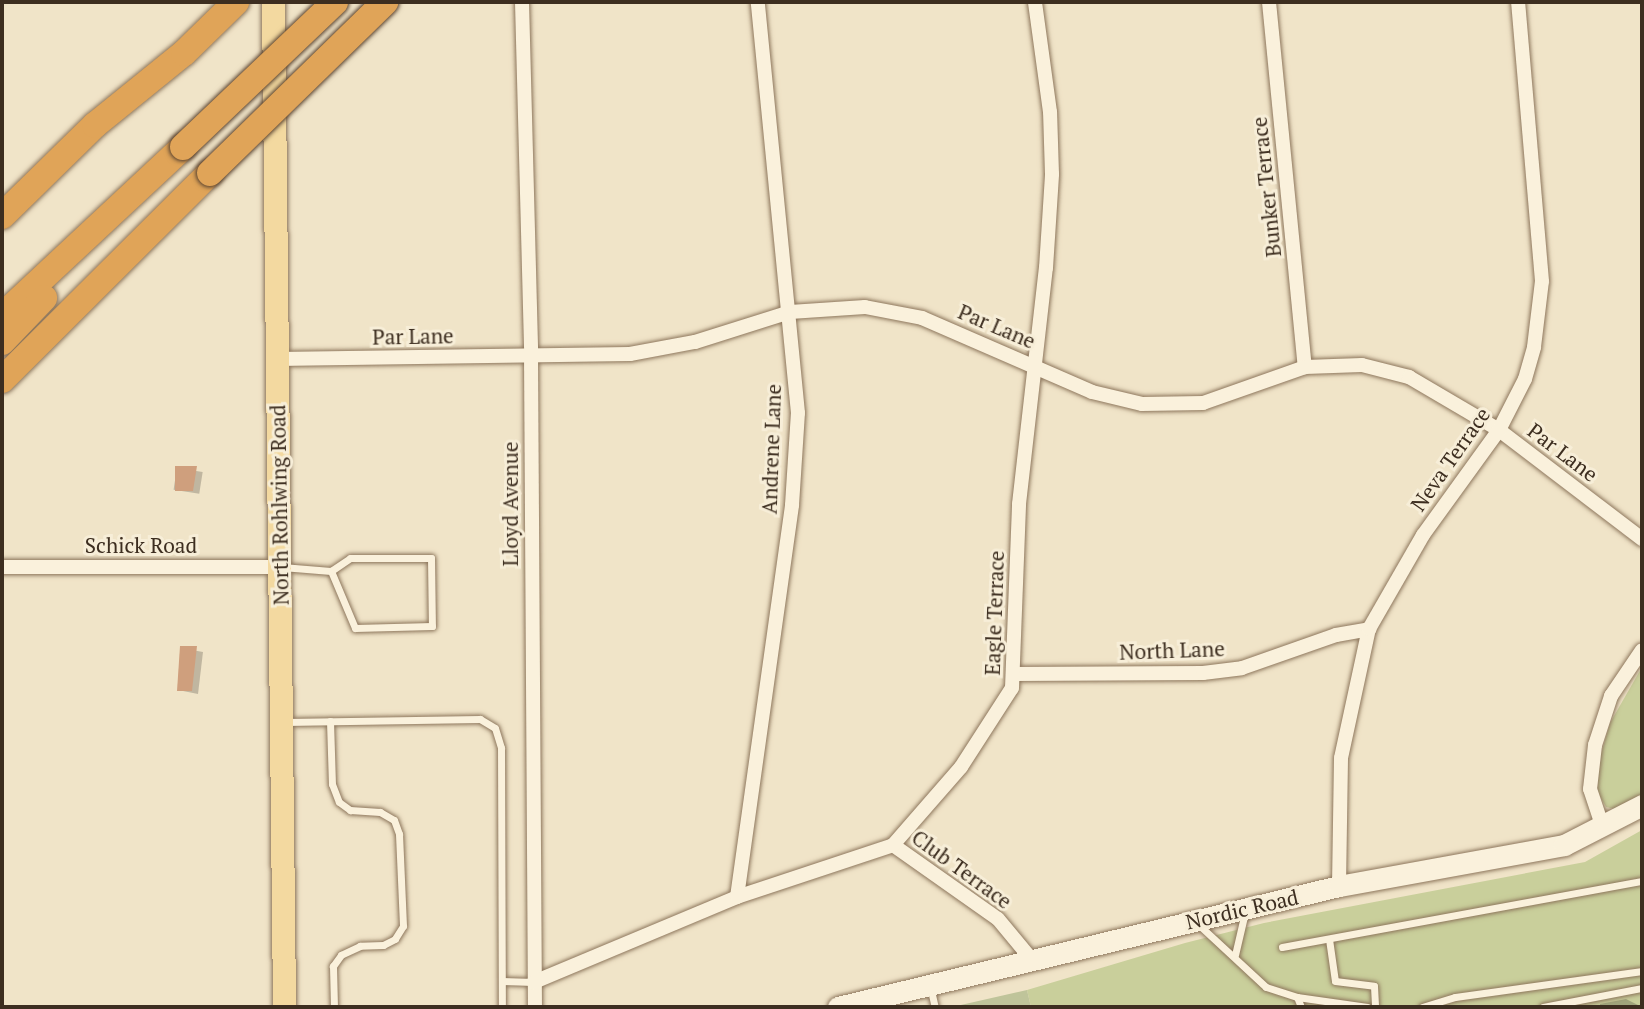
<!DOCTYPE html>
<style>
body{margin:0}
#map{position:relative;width:1644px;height:1009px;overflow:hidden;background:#f0e4c8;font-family:"PT Serif",serif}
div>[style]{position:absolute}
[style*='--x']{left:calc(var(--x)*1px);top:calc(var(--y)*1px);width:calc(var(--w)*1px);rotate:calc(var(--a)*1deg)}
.green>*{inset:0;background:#c9cf9b}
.cemetery>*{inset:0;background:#bfc49a}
.shadow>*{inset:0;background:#0003;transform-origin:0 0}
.building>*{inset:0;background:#cf9f7d}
.roads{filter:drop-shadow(0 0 2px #8d765c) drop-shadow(0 0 2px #8d765c)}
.lane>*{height:7px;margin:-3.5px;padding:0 3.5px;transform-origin:3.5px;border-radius:3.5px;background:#faf1dc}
.street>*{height:14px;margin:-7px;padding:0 7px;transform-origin:7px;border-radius:7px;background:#faf1dc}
.secondary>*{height:21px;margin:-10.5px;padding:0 10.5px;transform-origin:10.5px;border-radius:10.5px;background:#faf1dc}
.primary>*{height:23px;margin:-11.5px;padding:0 11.5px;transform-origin:11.5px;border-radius:11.5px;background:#f3d9a0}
.highway>*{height:26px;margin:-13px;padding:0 13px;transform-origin:13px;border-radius:13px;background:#e0a458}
.bridges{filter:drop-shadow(0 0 2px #5b4430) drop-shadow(0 0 2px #5b4430)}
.highway-bridge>*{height:26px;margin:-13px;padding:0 13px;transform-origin:13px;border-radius:13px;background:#e0a458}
span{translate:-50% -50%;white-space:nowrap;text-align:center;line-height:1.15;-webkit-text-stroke:6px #f7eed8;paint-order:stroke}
.street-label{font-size:21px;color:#3d2e20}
.frame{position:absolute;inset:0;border:4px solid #3d2e20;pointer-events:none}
</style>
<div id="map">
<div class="green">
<div style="clip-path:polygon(1642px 667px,1642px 796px,1615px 809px,1606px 807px,1597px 791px,1601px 754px,1610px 723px)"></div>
<div style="clip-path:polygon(1642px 830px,1642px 1007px,1031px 1007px,1027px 990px,1185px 943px,1264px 923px,1585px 862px)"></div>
</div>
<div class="cemetery">
<div style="clip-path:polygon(1027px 990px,1031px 1007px,952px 1007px)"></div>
</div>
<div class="shadow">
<div style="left:177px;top:468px;width:26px;height:22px;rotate:9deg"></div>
<div style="clip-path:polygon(181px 648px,203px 652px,198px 694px,178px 690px)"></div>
<div style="clip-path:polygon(1626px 999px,1642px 1007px,1600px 1007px,1600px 1004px)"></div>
</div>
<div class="building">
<div style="clip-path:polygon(175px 466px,197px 466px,193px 491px,175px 491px)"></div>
<div style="clip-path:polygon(180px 646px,197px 646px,192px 691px,177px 691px)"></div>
</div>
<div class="roads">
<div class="lane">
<div style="--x:282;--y:567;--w:49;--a:4.7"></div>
<div style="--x:331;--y:571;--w:23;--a:-34"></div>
<div style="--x:350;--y:558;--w:81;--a:0"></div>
<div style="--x:431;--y:558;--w:68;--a:89.2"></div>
<div style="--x:432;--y:626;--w:77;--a:178.5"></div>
<div style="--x:355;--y:628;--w:62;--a:-112.8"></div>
<div style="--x:330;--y:721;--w:63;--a:88.2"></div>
<div style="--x:332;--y:784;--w:19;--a:69"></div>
<div style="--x:339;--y:802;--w:14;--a:36"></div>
<div style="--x:350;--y:810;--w:30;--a:4"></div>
<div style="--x:380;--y:812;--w:16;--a:30"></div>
<div style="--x:394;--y:820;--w:15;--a:70"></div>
<div style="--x:399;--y:834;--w:92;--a:87.5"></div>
<div style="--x:403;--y:926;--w:15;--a:122"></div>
<div style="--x:395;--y:939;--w:13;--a:153"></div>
<div style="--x:383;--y:945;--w:23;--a:178"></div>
<div style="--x:360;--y:946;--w:21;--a:155"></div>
<div style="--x:341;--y:955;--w:14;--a:126"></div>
<div style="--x:333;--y:966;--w:41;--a:88.6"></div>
<div style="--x:285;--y:722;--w:195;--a:-0.9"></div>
<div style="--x:480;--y:719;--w:17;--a:31"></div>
<div style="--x:495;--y:728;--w:21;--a:73"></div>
<div style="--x:501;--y:748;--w:259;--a:89.8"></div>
<div style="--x:1199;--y:925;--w:91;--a:42.8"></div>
<div style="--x:1266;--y:987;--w:33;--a:18"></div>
<div style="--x:1297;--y:997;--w:71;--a:8.1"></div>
<div style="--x:1329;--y:939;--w:42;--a:81.9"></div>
<div style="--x:1335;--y:981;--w:39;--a:7"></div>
<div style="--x:1374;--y:986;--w:21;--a:87"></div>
<div style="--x:1282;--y:947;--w:366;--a:-10.4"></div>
<div style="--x:1235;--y:955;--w:44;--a:-76.9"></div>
<div style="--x:502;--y:981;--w:32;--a:2"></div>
<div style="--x:930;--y:986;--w:22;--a:77"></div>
<div style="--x:1297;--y:997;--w:11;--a:68"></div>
<div style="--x:1422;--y:1007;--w:34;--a:-17"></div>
<div style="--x:1455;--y:997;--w:189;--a:-7.9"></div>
<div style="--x:1543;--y:1007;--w:101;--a:-10.9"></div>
</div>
<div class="street">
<div style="--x:522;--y:2;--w:353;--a:88.5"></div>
<div style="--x:531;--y:355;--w:652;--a:89.65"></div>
<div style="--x:1269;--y:2;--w:367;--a:84.4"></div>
<div style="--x:277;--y:359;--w:353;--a:-0.8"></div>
<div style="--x:630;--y:354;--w:66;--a:-10.5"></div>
<div style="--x:695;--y:342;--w:100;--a:-17.5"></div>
<div style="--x:790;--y:312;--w:75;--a:-3.8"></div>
<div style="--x:865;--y:307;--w:58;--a:10.9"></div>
<div style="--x:922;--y:318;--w:185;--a:23.5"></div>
<div style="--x:1092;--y:392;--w:51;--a:13.5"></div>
<div style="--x:1142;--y:404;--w:61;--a:-0.9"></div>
<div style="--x:1203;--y:403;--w:108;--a:-19.4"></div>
<div style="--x:1305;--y:367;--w:57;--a:-2"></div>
<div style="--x:1362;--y:365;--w:49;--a:14.3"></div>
<div style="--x:1409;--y:377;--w:104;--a:30.5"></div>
<div style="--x:1499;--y:430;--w:180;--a:37.3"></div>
<div style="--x:2;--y:567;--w:277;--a:0"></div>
<div style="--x:1013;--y:674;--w:190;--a:-0.3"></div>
<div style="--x:1203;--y:673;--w:39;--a:-7"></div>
<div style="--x:1242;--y:668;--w:100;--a:-19.3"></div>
<div style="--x:1336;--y:635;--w:34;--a:-10"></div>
<div style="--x:1603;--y:828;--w:41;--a:-108.4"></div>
<div style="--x:1590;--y:789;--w:44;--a:-83.5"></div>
<div style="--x:1595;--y:745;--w:52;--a:-71.9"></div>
<div style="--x:1611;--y:696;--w:55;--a:-56"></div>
<div style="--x:893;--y:845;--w:128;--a:35.2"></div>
<div style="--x:998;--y:919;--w:53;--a:50.3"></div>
<div style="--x:1339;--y:886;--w:128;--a:-89.1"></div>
<div style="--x:1341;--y:758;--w:132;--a:-77.8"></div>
<div style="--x:1369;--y:629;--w:108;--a:-60.1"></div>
<div style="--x:1423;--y:535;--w:130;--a:-54.1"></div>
<div style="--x:1499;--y:430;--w:57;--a:-63"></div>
<div style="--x:1525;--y:379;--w:33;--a:-74"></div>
<div style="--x:1534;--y:347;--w:66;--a:-83.1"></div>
<div style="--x:1542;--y:281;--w:280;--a:-94.9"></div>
<div style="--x:737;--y:897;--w:396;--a:-82"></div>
<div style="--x:792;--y:505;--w:92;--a:-86.3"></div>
<div style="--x:798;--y:413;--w:413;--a:-95.6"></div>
<div style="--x:534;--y:982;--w:220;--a:-22.7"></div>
<div style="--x:737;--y:897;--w:164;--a:-18.4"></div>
<div style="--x:893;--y:845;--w:103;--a:-48.9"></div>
<div style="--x:961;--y:767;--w:94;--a:-57.2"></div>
<div style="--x:1012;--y:688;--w:184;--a:-87.8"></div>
<div style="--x:1019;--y:504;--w:238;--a:-83.5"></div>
<div style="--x:1046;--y:268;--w:94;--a:-86.3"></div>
<div style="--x:1052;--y:174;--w:62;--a:-91.8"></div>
<div style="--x:1050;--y:112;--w:111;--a:-97.8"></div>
</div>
<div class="secondary">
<div style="--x:838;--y:1007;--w:515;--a:-13.58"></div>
<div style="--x:1339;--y:886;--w:229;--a:-10.3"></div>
<div style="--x:1564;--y:845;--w:88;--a:-27.1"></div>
</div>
<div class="primary">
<div style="--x:273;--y:2;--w:1005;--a:89.37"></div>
</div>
<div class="highway">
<div style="--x:2;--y:216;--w:130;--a:-44.4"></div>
<div style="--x:95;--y:125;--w:114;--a:-39"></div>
<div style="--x:184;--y:53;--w:73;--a:-44.4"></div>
<div style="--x:2;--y:316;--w:248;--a:-43"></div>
<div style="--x:2;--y:342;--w:61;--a:-46.3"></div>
<div style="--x:2;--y:380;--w:293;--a:-44.9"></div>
</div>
</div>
<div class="bridges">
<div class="highway-bridge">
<div style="--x:183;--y:147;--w:210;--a:-43.6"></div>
<div style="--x:210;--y:173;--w:245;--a:-44.3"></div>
</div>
</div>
<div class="street-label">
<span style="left:1266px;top:187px;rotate:-96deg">Bunker Terrace</span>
<span style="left:997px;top:326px;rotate:23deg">Par Lane</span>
<span style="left:413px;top:336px;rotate:-1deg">Par Lane</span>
<span style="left:771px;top:449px;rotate:-88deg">Andrene Lane</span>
<span style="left:1563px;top:452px;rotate:37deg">Par Lane</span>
<span style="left:1450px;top:459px;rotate:-55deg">Neva Terrace</span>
<span style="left:510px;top:504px;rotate:-90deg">Lloyd Avenue</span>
<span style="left:279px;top:505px;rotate:-91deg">North Rohlwing Road</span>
<span style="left:141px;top:545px">Schick Road</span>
<span style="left:994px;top:613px;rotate:-88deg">Eagle Terrace</span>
<span style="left:1172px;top:650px;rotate:-2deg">North Lane</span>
<span style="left:962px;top:869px;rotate:36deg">Club Terrace</span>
<span style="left:1242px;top:909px;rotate:-13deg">Nordic Road</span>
</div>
<div class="frame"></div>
</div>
